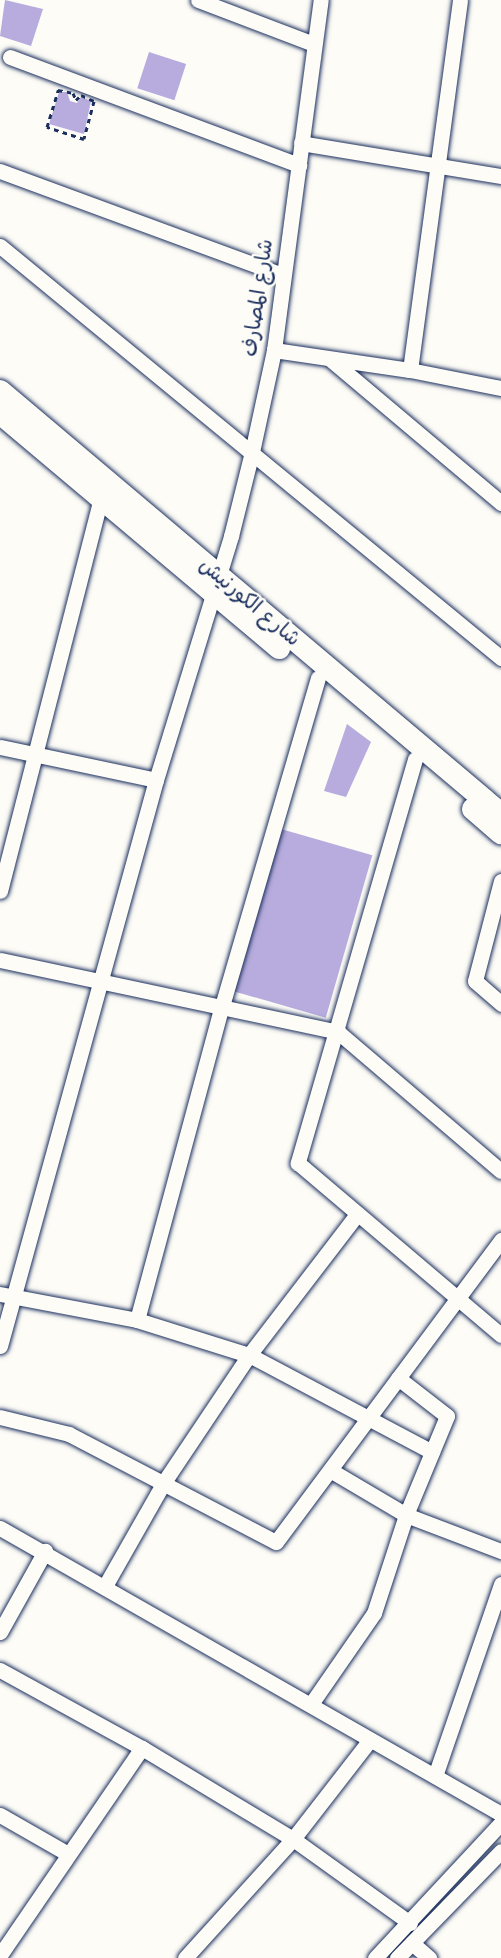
<!DOCTYPE html>
<meta charset="utf-8">
<style>
body{margin:0}
#map{position:relative;width:501px;height:1958px;overflow:hidden;background:#fdfcf7;font-family:"Indie Flower","Playpen Sans Arabic",sans-serif}
div>[style]{position:absolute}
[style*='--x']{left:calc(var(--x)*1px);top:calc(var(--y)*1px);width:calc(var(--w)*1px);rotate:calc(var(--a)*1deg)}
.building>*{inset:0;background:#b7acdd;transform-origin:0 0}
.path>*{height:3px;margin-top:-1.5px;transform-origin:0;background:repeating-linear-gradient(90deg,#1b2f5e 0 4.5px,transparent 0 9px)}
.roads{filter:drop-shadow(0 0 2px #1b2f5e) drop-shadow(0 0 2px #1b2f5e)}
.street>*{height:15px;margin:-7.5px;padding:0 7.5px;transform-origin:7.5px;border-radius:7.5px;background:#fdfcf7}
.secondary>*{height:22px;margin:-11px;padding:0 11px;transform-origin:11px;border-radius:11px;background:#fdfcf7}
span{translate:-50% -50%;white-space:nowrap;text-align:center;line-height:1.15;-webkit-text-stroke:5px #fdfcf7;paint-order:stroke}
.street-label{font-size:21px;color:#1b2f5e}
</style>
<div id="map">
<div class="building">
<div style="clip-path:polygon(5px 0,43px 9px,31px 46px,0 36px)"></div>
<div style="left:149px;top:52px;width:39px;height:38px;rotate:18deg"></div>
<div style="clip-path:polygon(59px 92px,67px 92px,70px 101px,77px 103px,81px 97px,91px 101px,84px 134px,49px 124px)"></div>
<div style="clip-path:polygon(347px 724px,371px 742px,346px 797px,324px 791px)"></div>
<div style="left:281px;top:829px;width:95px;height:169px;rotate:16deg"></div>
</div>
<div class="path">
<div style="--x:58;--y:90;--w:15;--a:11"></div>
<div style="--x:73;--y:93;--w:8;--a:67"></div>
<div style="--x:76;--y:100;--w:7;--a:-45"></div>
<div style="--x:81;--y:95;--w:14;--a:25"></div>
<div style="--x:94;--y:101;--w:39;--a:105"></div>
<div style="--x:84;--y:139;--w:39;--a:-162"></div>
<div style="--x:47;--y:127;--w:39;--a:-73"></div>
</div>
<div class="roads">
<div class="street">
<div style="--x:198;--y:0;--w:124;--a:20.8"></div>
<div style="--x:10;--y:57;--w:309;--a:20.5"></div>
<div style="--x:301;--y:143;--w:203;--a:9.4"></div>
<div style="--x:0;--y:171;--w:301;--a:20.2"></div>
<div style="--x:0;--y:246;--w:649;--a:39.43"></div>
<div style="--x:274;--y:350;--w:137;--a:8.4"></div>
<div style="--x:410;--y:370;--w:93;--a:11.2"></div>
<div style="--x:330;--y:359;--w:224;--a:40.1"></div>
<div style="--x:410;--y:370;--w:373;--a:-82.3"></div>
<div style="--x:0;--y:747;--w:159;--a:11.9"></div>
<div style="--x:415;--y:759;--w:421;--a:106.2"></div>
<div style="--x:298;--y:1163;--w:266;--a:40.3"></div>
<div style="--x:501;--y:881;--w:103;--a:104.6"></div>
<div style="--x:475;--y:981;--w:35;--a:41"></div>
<div style="--x:0;--y:891;--w:406;--a:-75.6"></div>
<div style="--x:0;--y:960;--w:346;--a:12"></div>
<div style="--x:338;--y:1032;--w:214;--a:40.5"></div>
<div style="--x:0;--y:1294;--w:139;--a:10.7"></div>
<div style="--x:137;--y:1320;--w:117;--a:17.4"></div>
<div style="--x:249;--y:1355;--w:207;--a:27.9"></div>
<div style="--x:137;--y:1320;--w:325;--a:-74.9"></div>
<div style="--x:222;--y:1006;--w:342;--a:-73.7"></div>
<div style="--x:0;--y:1346;--w:587;--a:-74.59"></div>
<div style="--x:156;--y:780;--w:255;--a:-72.9"></div>
<div style="--x:231;--y:536;--w:87;--a:-76"></div>
<div style="--x:252;--y:452;--w:104;--a:-77.8"></div>
<div style="--x:274;--y:350;--w:353;--a:-82.4"></div>
<div style="--x:0;--y:1417;--w:71;--a:13.8"></div>
<div style="--x:69;--y:1434;--w:233;--a:27.6"></div>
<div style="--x:276;--y:1542;--w:377;--a:-53.3"></div>
<div style="--x:330;--y:1470;--w:88;--a:30.6"></div>
<div style="--x:406;--y:1515;--w:102;--a:20.8"></div>
<div style="--x:0;--y:1528;--w:577;--a:29.72"></div>
<div style="--x:105;--y:1586;--w:120;--a:-60.4"></div>
<div style="--x:164;--y:1482;--w:153;--a:-56.2"></div>
<div style="--x:249;--y:1355;--w:178;--a:-52.5"></div>
<div style="--x:0;--y:1632;--w:93;--a:-60.9"></div>
<div style="--x:0;--y:1670;--w:162;--a:28.8"></div>
<div style="--x:142;--y:1748;--w:176;--a:31.1"></div>
<div style="--x:293;--y:1839;--w:144;--a:35.7"></div>
<div style="--x:311;--y:1704;--w:111;--a:-55.3"></div>
<div style="--x:374;--y:1613;--w:103;--a:-71.9"></div>
<div style="--x:406;--y:1515;--w:107;--a:-67.5"></div>
<div style="--x:447;--y:1416;--w:62;--a:-142.2"></div>
<div style="--x:435;--y:1776;--w:203;--a:-71"></div>
<div style="--x:0;--y:1815;--w:78;--a:29.8"></div>
<div style="--x:412;--y:1943;--w:23;--a:41"></div>
<div style="--x:0;--y:1955;--w:251;--a:-55.6"></div>
<div style="--x:185;--y:1958;--w:161;--a:-47.8"></div>
<div style="--x:293;--y:1839;--w:124;--a:-52.2"></div>
<div style="--x:375;--y:1958;--w:185;--a:-47"></div>
<div style="--x:397;--y:1958;--w:149;--a:-45.8"></div>
</div>
<div class="secondary">
<div style="--x:0;--y:391;--w:656;--a:40.17"></div>
<div style="--x:0;--y:413;--w:365;--a:40.1"></div>
<div style="--x:473;--y:809;--w:37;--a:41"></div>
</div>
</div>
<div class="street-label">
<span style="left:259px;top:298px;rotate:-82deg">شارع المصارف</span>
<span style="left:249px;top:603px;rotate:40deg">شارع الكورنيش</span>
</div>
</div>
